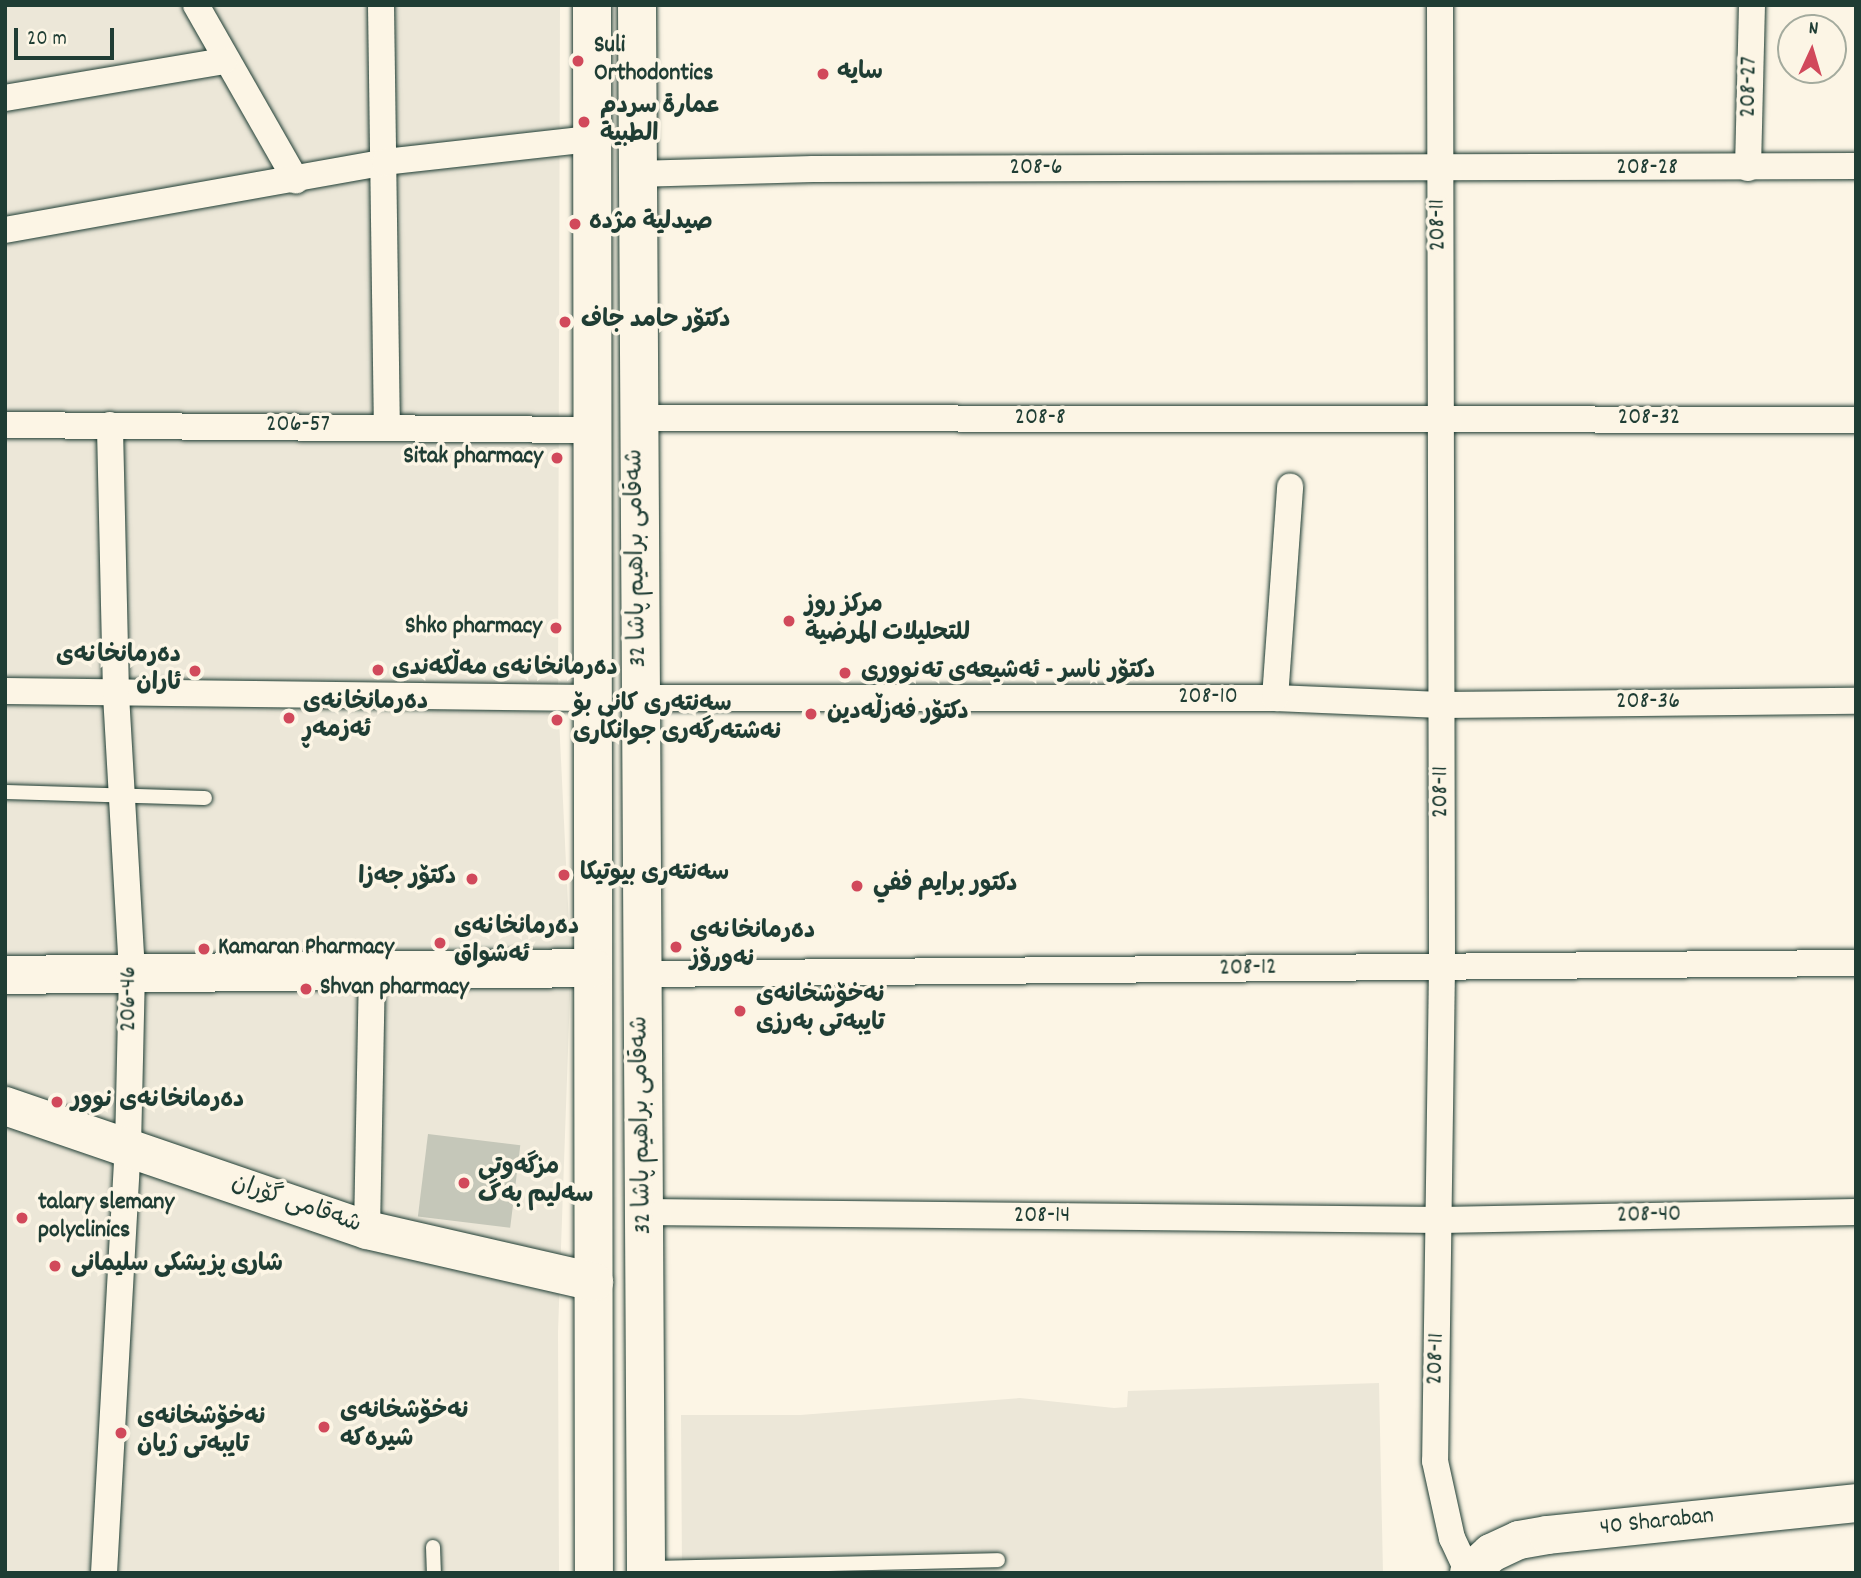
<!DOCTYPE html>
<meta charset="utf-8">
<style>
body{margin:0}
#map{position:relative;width:1861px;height:1578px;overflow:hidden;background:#fcf5e5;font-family:Dekko,"Playpen Sans Arabic",sans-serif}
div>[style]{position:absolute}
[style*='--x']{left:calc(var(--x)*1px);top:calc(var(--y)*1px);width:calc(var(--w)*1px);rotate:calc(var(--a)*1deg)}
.built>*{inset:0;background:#ece7d8}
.building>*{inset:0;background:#c5c7b9;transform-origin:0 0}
.roads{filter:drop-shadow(0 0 2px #1f3d34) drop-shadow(0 0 2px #1f3d34)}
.lane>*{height:14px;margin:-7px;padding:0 7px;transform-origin:7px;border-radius:7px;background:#fcf5e5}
.street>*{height:26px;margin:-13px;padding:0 13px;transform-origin:13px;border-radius:13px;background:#fcf5e5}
.secondary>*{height:38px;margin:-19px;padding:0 19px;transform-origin:19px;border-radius:19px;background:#fcf5e5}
.dots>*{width:19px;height:19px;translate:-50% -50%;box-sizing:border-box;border:4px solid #fcf5e5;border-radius:50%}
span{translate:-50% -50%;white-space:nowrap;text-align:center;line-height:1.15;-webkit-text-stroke:7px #fcf5e5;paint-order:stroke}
.poi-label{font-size:24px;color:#1f3d34;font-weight:700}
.left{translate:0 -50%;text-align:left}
.right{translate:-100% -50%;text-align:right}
.street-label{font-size:24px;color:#1f3d34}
.frame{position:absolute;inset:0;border:7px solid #1f3d34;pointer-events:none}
.north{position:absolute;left:1777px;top:14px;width:70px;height:70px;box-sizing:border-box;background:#fcf5e5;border:2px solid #a4ab9e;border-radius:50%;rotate:4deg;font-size:19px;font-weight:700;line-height:28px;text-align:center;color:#1f3d34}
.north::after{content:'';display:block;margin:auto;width:24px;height:32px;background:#d1495b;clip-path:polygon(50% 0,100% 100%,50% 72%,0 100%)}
.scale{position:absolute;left:14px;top:28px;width:100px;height:32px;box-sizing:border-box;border:4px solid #1f3d34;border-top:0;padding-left:9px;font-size:21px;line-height:24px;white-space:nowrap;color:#1f3d34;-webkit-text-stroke:5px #fcf5e5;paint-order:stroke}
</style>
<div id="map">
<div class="built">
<div style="clip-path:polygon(5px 5px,560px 5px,558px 698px,571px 966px,558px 1332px,559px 1573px,5px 1573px)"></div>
<div style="clip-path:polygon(1379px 1383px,1383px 1573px,682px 1573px,681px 1415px,800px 1415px,1020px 1398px,1114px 1408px,1127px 1407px,1128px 1391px)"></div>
</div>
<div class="building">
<div style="left:428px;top:1134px;width:93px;height:83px;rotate:7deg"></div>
</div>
<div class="roads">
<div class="lane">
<div style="--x:5;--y:792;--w:200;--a:1.7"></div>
<div style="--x:433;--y:1547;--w:26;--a:88"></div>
<div style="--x:648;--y:1568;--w:350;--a:-1.3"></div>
</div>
<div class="street">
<div style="--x:196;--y:5;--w:202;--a:60.3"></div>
<div style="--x:381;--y:5;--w:422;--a:89.2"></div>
<div style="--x:1440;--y:5;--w:962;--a:89.88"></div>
<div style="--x:1442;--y:967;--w:494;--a:90.8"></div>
<div style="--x:1435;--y:1461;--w:79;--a:77.6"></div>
<div style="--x:1452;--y:1538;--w:38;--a:65"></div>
<div style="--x:5;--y:98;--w:222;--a:-9.6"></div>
<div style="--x:1748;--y:168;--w:163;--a:-88.6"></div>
<div style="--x:635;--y:174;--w:178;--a:-1.6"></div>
<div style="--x:813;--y:169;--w:1043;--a:-0.16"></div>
<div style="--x:5;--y:230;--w:386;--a:-10.1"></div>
<div style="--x:385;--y:162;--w:207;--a:-6.4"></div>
<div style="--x:637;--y:418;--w:1219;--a:0.09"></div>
<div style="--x:5;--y:425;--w:585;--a:0.49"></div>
<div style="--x:5;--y:691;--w:588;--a:0.68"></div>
<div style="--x:639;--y:698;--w:636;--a:0"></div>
<div style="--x:1275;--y:698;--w:166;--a:2.4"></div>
<div style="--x:1441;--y:705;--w:415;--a:-0.6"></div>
<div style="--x:1275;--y:698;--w:212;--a:-85.9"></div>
<div style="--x:641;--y:974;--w:1215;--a:-0.52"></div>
<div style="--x:644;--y:1212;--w:797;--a:0.58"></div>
<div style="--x:1441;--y:1220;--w:415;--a:-1.1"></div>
<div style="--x:367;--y:1230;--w:262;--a:-88.9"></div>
<div style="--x:104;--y:1573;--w:427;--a:-86.8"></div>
<div style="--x:128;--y:1147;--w:175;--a:-88.7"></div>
<div style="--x:132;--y:972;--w:279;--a:-93.3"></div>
<div style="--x:116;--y:693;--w:268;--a:-91.3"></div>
</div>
<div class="secondary">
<div style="--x:592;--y:5;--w:1568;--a:89.93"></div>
<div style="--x:637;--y:5;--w:1568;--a:89.67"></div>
<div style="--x:5;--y:975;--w:588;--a:-0.68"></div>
<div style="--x:5;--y:1106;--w:383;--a:18.9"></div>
<div style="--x:367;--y:1230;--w:233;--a:12.9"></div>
<div style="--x:1469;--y:1573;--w:30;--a:-42"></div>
<div style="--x:1491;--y:1553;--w:31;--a:-25"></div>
<div style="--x:1519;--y:1540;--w:29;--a:-10"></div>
<div style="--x:1548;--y:1535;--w:310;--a:-5.9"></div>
</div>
</div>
<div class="dots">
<div style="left:578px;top:61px;background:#d1495b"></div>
<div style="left:823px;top:74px;background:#d1495b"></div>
<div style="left:584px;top:122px;background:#d1495b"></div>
<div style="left:575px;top:224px;background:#d1495b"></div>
<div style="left:565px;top:322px;background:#d1495b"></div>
<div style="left:557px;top:458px;background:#d1495b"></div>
<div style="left:789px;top:621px;background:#d1495b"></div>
<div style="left:556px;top:628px;background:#d1495b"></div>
<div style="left:378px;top:670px;background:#d1495b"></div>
<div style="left:195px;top:671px;background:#d1495b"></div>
<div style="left:845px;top:673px;background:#d1495b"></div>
<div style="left:811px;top:714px;background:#d1495b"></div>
<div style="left:289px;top:718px;background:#d1495b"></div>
<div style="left:557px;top:720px;background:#d1495b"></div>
<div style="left:564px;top:875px;background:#d1495b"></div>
<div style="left:472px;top:879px;background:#d1495b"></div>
<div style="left:857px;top:886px;background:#d1495b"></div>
<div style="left:440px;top:943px;background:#d1495b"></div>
<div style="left:676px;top:947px;background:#d1495b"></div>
<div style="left:204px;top:949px;background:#d1495b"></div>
<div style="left:306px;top:989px;background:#d1495b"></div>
<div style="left:740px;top:1011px;background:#d1495b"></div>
<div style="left:57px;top:1102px;background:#d1495b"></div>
<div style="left:464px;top:1183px;background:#d1495b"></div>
<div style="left:22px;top:1218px;background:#d1495b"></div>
<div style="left:55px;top:1266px;background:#d1495b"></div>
<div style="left:324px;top:1427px;background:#d1495b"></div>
<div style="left:121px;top:1433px;background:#d1495b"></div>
</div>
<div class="poi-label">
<span class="left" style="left:594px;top:61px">Suli<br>Orthodontics</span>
<span class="left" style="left:837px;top:74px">سایە</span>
<span class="left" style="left:600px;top:122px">عمارة سردم<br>الطبية</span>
<span class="left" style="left:589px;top:224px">صيدلية مژده</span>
<span class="left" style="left:581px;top:322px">دکتۆر حامد جاف</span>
<span class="right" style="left:543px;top:458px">Sitak pharmacy</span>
<span class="left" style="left:805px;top:621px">مركز روز<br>للتحليلات المرضية</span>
<span class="right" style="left:542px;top:628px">Shko pharmacy</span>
<span class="right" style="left:181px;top:671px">دەرمانخانەی<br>ئاران</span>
<span class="left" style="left:392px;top:670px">دەرمانخانەی مەڵکەندی</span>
<span class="left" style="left:861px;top:673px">دکتۆر ناسر - ئەشیعەی تەنووری</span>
<span class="left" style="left:303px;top:718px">دەرمانخانەی<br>ئەزمەڕ</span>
<span class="left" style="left:573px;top:720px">سەنتەری کانی بۆ<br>نەشتەرگەری جوانکاری</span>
<span class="left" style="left:827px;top:714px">دکتۆر فەزڵەدین</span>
<span class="left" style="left:580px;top:875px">سەنتەری بیوتیکا</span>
<span class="right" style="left:456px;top:879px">دکتۆر جەزا</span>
<span class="left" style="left:873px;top:886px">دكتور برايم ففي</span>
<span class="left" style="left:454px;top:943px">دەرمانخانەی<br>ئەشواق</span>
<span class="left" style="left:690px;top:947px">دەرمانخانەی<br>نەورۆز</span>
<span class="left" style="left:218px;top:949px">Kamaran Pharmacy</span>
<span class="left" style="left:320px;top:989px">Shvan pharmacy</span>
<span class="left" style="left:756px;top:1011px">نەخۆشخانەی<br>تایبەتی بەرزی</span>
<span class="left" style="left:71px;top:1102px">دەرمانخانەی نوور</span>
<span class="left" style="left:478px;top:1183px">مزگەوتی<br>سەلیم بەگ</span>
<span class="left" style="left:38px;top:1218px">talary slemany<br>polyclinics</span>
<span class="left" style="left:71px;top:1266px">شارى پزيشكى سليمانى</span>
<span class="left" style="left:340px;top:1427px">نەخۆشخانەی<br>شیرەکە</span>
<span class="left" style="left:137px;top:1433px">نەخۆشخانەی<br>تایبەتی ژیان</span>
</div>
<div class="street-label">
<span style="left:1750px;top:87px;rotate:-89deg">208-27</span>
<span style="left:1036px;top:169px">208-6</span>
<span style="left:1647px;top:169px">208-28</span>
<span style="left:1439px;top:225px;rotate:-91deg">208-11</span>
<span style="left:1040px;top:419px">208-8</span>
<span style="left:1649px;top:419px">208-32</span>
<span style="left:298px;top:426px">206-57</span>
<span style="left:638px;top:558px;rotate:-91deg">شەقامی براهیم پاشا 32</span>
<span style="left:1208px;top:698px">208-10</span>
<span style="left:1648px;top:703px">208-36</span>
<span style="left:1442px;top:792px;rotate:-90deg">208-11</span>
<span style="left:1248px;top:969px;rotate:-1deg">208-12</span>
<span style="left:130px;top:999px;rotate:-90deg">206-46</span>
<span style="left:643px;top:1125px;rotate:-91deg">شەقامی براهیم پاشا 32</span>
<span style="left:296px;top:1205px;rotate:19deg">شەقامی گۆران</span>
<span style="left:1649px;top:1216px;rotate:-1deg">208-40</span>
<span style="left:1042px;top:1217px">208-14</span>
<span style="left:1437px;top:1359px;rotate:-88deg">208-11</span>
<span style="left:1657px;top:1523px;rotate:-6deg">40 Sharaban</span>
</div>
<div class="frame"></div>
<div class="north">N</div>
<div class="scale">20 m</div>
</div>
